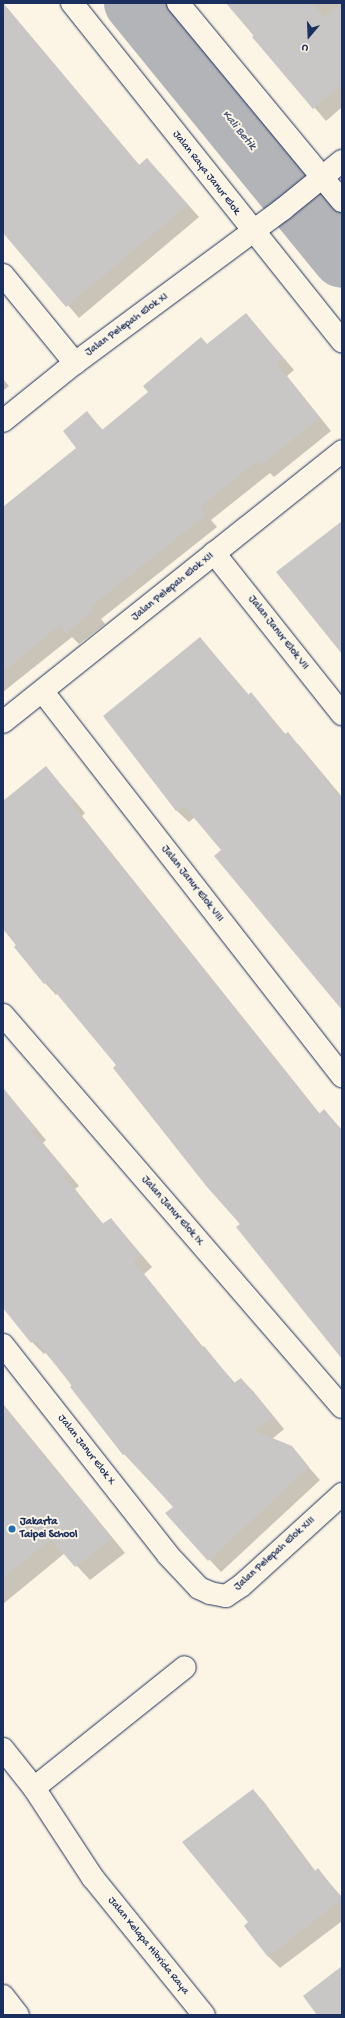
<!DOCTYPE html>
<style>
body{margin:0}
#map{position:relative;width:345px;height:2018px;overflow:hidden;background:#fcf5e5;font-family:"Gochi Hand",sans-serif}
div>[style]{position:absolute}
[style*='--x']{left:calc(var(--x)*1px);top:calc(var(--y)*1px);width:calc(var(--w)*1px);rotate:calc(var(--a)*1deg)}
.shadow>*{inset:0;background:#0003}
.river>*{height:58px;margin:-29px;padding:0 29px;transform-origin:29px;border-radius:29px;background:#b2b4b8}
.building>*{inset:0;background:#c8c7c6}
.roads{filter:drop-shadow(0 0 1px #1b2f5e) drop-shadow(0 0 1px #1b2f5e)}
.minor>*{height:22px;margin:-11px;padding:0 11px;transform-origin:11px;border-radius:11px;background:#fcf5e5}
.dots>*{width:11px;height:11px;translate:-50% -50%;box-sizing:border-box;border:2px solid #fcf5e5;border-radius:50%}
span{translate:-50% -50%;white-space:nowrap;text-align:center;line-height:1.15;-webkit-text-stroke:4px #fcf5e5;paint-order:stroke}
.street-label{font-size:11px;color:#1b2f5e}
.poi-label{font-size:11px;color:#1b2f5e;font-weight:700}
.left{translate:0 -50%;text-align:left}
.water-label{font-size:12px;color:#485779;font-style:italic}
.frame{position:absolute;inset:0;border:4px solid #1b2f5e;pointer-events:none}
.north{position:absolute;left:289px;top:16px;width:40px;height:40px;-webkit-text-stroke:3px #fcf5e5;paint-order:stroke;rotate:199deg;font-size:11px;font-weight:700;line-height:16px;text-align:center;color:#1b2f5e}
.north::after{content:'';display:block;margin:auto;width:14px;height:18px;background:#1b2f5e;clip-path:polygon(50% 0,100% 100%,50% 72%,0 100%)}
</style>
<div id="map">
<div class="shadow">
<div style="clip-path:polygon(3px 3px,140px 166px,159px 172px,199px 217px,79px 318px,3px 230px)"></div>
<div style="clip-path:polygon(226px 3px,342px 3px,342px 107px,326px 121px)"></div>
<div style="clip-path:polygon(246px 314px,294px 370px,287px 376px,331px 431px,274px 477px,270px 473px,211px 520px,217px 527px,101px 619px,105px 624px,79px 644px,72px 637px,3px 692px,3px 507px,78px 448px,87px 413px,103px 430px)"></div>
<div style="clip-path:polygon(3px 379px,9px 386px,3px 391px)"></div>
<div style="clip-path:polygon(200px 638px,249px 695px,251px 694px,286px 735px,299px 745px,342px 797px,342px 1008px,222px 850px,195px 817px,189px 822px,177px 811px,105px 716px)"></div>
<div style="clip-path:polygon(46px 767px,85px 813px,82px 816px,320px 1114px,324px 1110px,342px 1130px,342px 1357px,118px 1065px,58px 993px,56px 995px,45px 983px,3px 928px,3px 802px)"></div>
<div style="clip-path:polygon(3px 1088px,46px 1140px,43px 1143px,79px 1186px,75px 1189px,104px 1225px,111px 1219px,152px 1267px,144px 1274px,203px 1347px,235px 1383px,241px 1379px,253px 1391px,284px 1429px,272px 1439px,291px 1447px,320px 1480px,221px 1572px,166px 1513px,174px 1507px,124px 1454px,46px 1352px,44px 1354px,32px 1342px,3px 1292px)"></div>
<div style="clip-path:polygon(3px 1404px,125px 1553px,90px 1580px,65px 1553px,3px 1604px)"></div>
<div style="clip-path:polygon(253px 1790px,264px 1802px,316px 1872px,318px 1870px,342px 1897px,342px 1921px,280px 1968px,268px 1956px)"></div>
</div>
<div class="river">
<div style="--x:133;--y:3;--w:330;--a:50.8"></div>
</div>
<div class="building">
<div style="clip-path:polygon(3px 3px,139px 165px,147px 158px,188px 205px,66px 307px,3px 233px)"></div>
<div style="clip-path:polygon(226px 3px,311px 3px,324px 17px,342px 3px,342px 85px,313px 109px,252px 37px,254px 35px)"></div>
<div style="clip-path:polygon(246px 313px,283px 358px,276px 364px,320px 418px,261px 465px,257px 461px,200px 507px,206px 515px,90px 607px,93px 611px,66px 633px,60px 625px,3px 672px,3px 507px,76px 448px,63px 431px,87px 411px,102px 430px,148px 392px,143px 386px,201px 337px,207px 344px)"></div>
<div style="clip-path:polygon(342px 521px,342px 654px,276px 572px)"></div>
<div style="clip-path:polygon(200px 637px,248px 695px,251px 692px,285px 734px,288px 732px,342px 800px,342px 1010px,214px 856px,221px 850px,184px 806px,176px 811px,103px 716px)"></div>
<div style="clip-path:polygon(46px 766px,74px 801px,71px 804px,319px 1114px,324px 1109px,342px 1131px,342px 1359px,236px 1227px,240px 1224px,207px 1187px,113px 1068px,116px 1065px,47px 982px,44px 984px,14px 947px,16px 945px,3px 929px,3px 801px)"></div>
<div style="clip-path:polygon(3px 1088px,35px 1128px,32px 1131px,68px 1174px,64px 1177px,102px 1224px,111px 1218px,141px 1255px,133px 1261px,202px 1347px,204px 1346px,234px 1383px,241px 1378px,273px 1417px,255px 1431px,292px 1446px,309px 1467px,208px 1561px,165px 1513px,173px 1507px,125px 1454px,123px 1455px,70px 1387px,72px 1385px,35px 1340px,31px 1343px,3px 1308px)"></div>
<div style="clip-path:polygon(3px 1405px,112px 1539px,75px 1567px,51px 1539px,3px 1578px)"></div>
<div style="clip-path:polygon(253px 1789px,314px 1872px,318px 1868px,342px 1899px,268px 1957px,244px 1926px,248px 1922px,182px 1842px)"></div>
<div style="clip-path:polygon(342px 1966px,342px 2015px,317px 2015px,303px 1996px)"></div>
</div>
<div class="roads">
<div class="minor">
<div style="--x:72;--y:3;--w:433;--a:51.4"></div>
<div style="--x:178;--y:3;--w:257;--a:50.4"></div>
<div style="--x:3;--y:275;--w:114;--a:50.7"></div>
<div style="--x:3;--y:421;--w:92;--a:-38.9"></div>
<div style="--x:75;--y:363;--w:259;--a:-36.5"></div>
<div style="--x:283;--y:209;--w:76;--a:-39.1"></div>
<div style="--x:214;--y:553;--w:206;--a:51.5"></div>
<div style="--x:43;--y:692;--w:487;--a:52.1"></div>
<div style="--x:3;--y:722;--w:434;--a:-38.6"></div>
<div style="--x:3;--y:1015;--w:518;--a:49.15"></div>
<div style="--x:3;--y:1345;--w:267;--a:51.8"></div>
<div style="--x:168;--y:1555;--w:45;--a:46.8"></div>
<div style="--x:199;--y:1588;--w:12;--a:24"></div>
<div style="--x:210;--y:1593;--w:16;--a:11"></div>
<div style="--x:226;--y:1596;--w:18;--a:-34"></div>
<div style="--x:241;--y:1586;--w:137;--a:-42.3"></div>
<div style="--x:3;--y:1749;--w:50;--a:51.5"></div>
<div style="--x:34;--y:1788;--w:108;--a:56.8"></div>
<div style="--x:93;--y:1878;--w:176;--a:51"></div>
<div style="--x:34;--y:1788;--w:193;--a:-38.7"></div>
<div style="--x:3;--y:1996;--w:24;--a:52"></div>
</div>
</div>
<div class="dots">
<div style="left:12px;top:1529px;background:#1f6fb2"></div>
</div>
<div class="street-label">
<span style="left:206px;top:173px;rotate:52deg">Jalan Raya Janur Elok</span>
<span style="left:127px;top:325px;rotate:-36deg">Jalan Pelepah Elok XI</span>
<span style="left:173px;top:587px;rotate:-39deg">Jalan Pelepah Elok XII</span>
<span style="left:278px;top:633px;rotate:52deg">Jalan Janur Elok VII</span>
<span style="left:192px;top:884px;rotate:52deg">Jalan Janur Elok VIII</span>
<span style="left:172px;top:1211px;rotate:49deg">Jalan Janur Elok IX</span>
<span style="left:86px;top:1450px;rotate:52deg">Jalan Janur Elok X</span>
<span style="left:275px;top:1554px;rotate:-42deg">Jalan Pelepah Elok XIII</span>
<span style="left:148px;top:1946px;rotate:51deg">Jalan Kelapa Hibrida Raya</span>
</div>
<div class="poi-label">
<span class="left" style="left:20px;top:1529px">Jakarta<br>Taipei School</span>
</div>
<div class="water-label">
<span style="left:238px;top:131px;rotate:51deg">Kali Betik</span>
</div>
<div class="frame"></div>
<div class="north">U</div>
</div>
